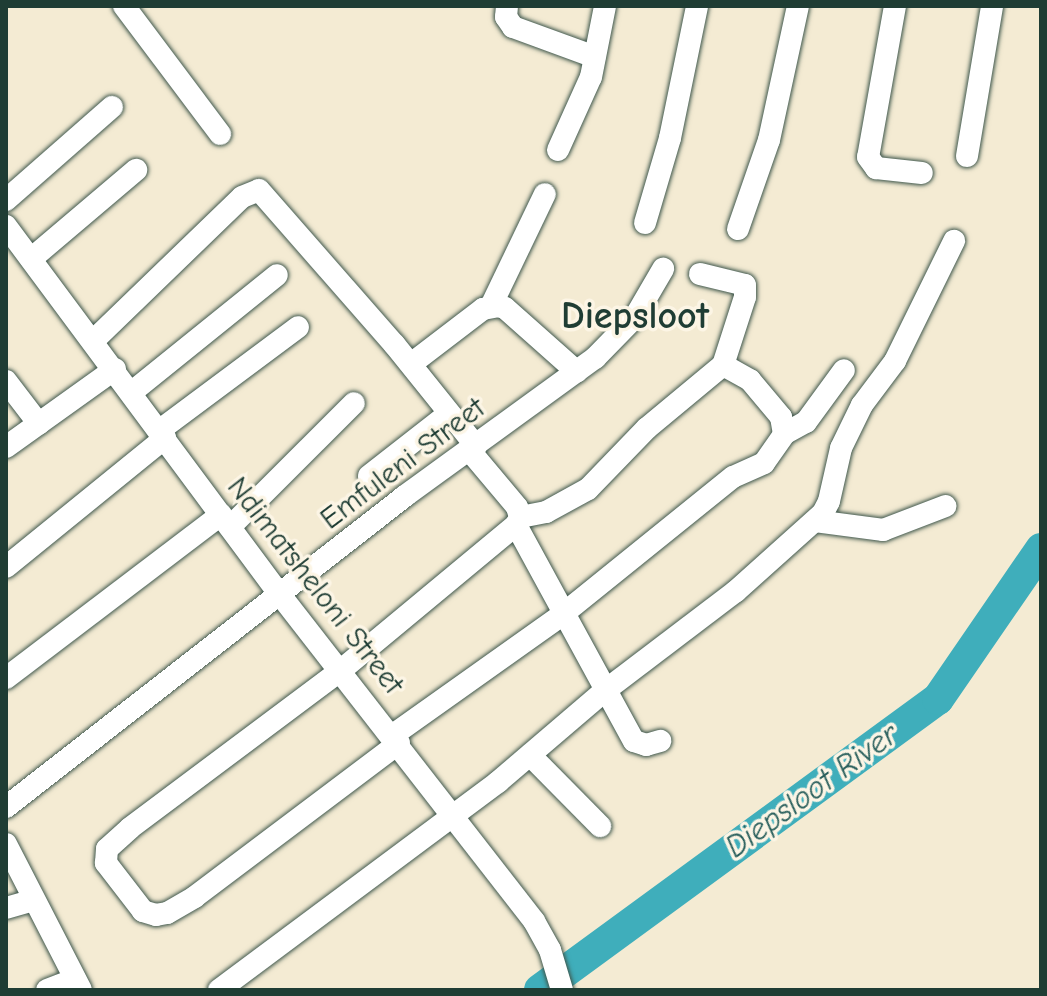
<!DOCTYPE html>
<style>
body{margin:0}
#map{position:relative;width:1047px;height:996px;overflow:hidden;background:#f4ebd3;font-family:"Comic Neue",sans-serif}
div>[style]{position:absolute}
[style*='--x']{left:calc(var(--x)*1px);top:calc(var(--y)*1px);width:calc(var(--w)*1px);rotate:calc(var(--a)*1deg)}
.river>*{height:32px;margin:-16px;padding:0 16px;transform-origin:16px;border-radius:16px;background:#3faebb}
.roads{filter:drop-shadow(0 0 2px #3f574c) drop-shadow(0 0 2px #3f574c)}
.minor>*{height:22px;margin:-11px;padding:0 11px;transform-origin:11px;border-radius:11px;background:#fff}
span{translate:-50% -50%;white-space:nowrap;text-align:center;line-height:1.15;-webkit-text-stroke:7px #fcf5e5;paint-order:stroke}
.street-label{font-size:30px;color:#1f3d34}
.water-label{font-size:32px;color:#295f5c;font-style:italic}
.district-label{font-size:38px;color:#1f3d34;font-weight:700}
.frame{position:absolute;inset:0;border:8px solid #1f3d34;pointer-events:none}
</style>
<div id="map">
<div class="river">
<div style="--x:540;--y:990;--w:493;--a:-36.2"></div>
<div style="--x:938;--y:699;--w:182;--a:-55.5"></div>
</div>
<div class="roads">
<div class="minor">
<div style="--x:124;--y:6;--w:160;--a:53.1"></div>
<div style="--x:507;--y:6;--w:11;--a:95"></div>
<div style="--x:506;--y:17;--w:12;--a:55"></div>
<div style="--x:513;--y:27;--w:87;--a:20.1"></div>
<div style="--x:895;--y:6;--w:153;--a:100.1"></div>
<div style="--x:868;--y:157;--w:14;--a:54"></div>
<div style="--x:876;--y:168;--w:46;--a:6.2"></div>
<div style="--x:558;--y:150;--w:80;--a:-65.7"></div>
<div style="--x:591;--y:77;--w:72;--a:-78.8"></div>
<div style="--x:967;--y:156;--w:152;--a:-80.5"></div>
<div style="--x:6;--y:200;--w:141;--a:-41.3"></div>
<div style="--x:645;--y:223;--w:89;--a:-73.6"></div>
<div style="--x:670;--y:138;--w:135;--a:-78.4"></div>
<div style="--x:6;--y:226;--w:461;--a:53.4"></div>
<div style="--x:281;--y:596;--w:412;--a:52.1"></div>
<div style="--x:534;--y:921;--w:33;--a:61"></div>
<div style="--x:550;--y:950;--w:42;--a:73.3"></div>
<div style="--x:738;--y:229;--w:94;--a:-70.8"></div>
<div style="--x:769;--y:140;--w:137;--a:-77.8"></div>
<div style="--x:31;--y:259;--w:138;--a:-40.3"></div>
<div style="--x:700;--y:274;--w:46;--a:13.7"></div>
<div style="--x:745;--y:285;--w:12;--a:90"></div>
<div style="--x:745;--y:297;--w:71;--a:107.9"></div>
<div style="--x:491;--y:306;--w:124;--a:-64.3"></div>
<div style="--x:93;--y:341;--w:207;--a:-44"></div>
<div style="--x:242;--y:197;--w:18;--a:-22"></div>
<div style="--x:259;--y:190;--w:205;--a:48.8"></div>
<div style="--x:394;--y:344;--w:131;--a:51.2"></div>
<div style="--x:411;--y:364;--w:91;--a:-37.4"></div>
<div style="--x:483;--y:309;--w:15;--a:-11"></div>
<div style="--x:498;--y:306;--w:7;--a:16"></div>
<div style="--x:505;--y:308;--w:96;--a:41.6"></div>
<div style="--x:6;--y:381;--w:54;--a:52.5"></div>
<div style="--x:132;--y:392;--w:186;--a:-38.9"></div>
<div style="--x:160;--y:430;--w:172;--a:-36.7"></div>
<div style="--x:784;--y:434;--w:25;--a:-29"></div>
<div style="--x:806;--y:422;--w:64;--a:-53.8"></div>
<div style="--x:6;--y:447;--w:134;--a:-35.6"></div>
<div style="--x:369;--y:476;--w:100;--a:-38.1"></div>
<div style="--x:815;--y:521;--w:69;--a:7.5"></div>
<div style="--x:883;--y:530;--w:67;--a:-20.9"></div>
<div style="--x:516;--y:525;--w:246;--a:61.4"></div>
<div style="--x:634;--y:741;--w:13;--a:18"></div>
<div style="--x:646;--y:745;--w:15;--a:-16"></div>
<div style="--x:230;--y:527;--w:175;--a:-45"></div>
<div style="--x:6;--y:567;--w:205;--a:-39.1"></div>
<div style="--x:6;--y:678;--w:270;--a:-37.2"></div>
<div style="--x:393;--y:735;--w:209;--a:-35.4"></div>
<div style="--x:563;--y:614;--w:218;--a:-38.9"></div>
<div style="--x:733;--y:477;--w:34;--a:-24"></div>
<div style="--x:764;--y:463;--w:35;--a:-55"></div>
<div style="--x:784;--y:434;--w:17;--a:-100"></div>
<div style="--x:781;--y:417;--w:48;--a:-130"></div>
<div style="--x:750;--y:380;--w:31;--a:-151"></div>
<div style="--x:723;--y:365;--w:99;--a:140.3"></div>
<div style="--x:647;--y:428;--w:85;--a:134"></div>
<div style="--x:588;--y:489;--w:48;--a:151.3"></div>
<div style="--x:546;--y:512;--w:26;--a:169"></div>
<div style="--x:399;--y:743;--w:256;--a:143"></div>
<div style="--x:195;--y:897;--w:32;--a:150"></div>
<div style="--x:167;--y:913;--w:11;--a:170"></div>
<div style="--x:156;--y:915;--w:14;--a:-163"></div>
<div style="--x:143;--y:911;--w:61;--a:-127.6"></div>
<div style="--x:106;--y:863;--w:14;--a:-86"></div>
<div style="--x:107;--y:849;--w:31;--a:-42"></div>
<div style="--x:130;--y:828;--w:262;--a:-36.8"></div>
<div style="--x:340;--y:671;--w:229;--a:-39.7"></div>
<div style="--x:516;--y:525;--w:9;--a:-63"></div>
<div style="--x:520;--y:517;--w:10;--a:-107"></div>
<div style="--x:517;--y:507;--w:73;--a:-130"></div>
<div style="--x:530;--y:755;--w:100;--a:45.4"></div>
<div style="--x:6;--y:807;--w:506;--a:-37.93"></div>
<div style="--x:405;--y:496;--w:235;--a:-36"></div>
<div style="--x:595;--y:358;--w:57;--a:-45.7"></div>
<div style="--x:635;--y:317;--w:56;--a:-59.7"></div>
<div style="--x:6;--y:844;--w:164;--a:62.8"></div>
<div style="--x:6;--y:908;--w:29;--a:-16"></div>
<div style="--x:47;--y:990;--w:30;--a:-21"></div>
<div style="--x:219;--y:990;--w:348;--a:-36.7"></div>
<div style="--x:498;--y:782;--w:143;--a:-40.5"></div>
<div style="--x:607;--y:689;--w:161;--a:-37.2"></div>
<div style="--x:735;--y:592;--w:118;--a:-41.9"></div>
<div style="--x:823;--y:513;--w:13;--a:-63"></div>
<div style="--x:829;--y:501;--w:54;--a:-77.2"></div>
<div style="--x:841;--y:448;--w:48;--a:-64"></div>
<div style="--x:862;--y:405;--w:55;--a:-53.1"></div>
<div style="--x:895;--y:361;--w:134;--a:-63.8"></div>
</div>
</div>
<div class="street-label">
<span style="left:403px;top:464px;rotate:-37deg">Emfuleni Street</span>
<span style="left:315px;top:586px;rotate:52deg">Ndimatsheloni Street</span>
</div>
<div class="water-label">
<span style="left:812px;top:791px;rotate:-36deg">Diepsloot River</span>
</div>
<div class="district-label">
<span style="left:635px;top:317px">Diepsloot</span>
</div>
<div class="frame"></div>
</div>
